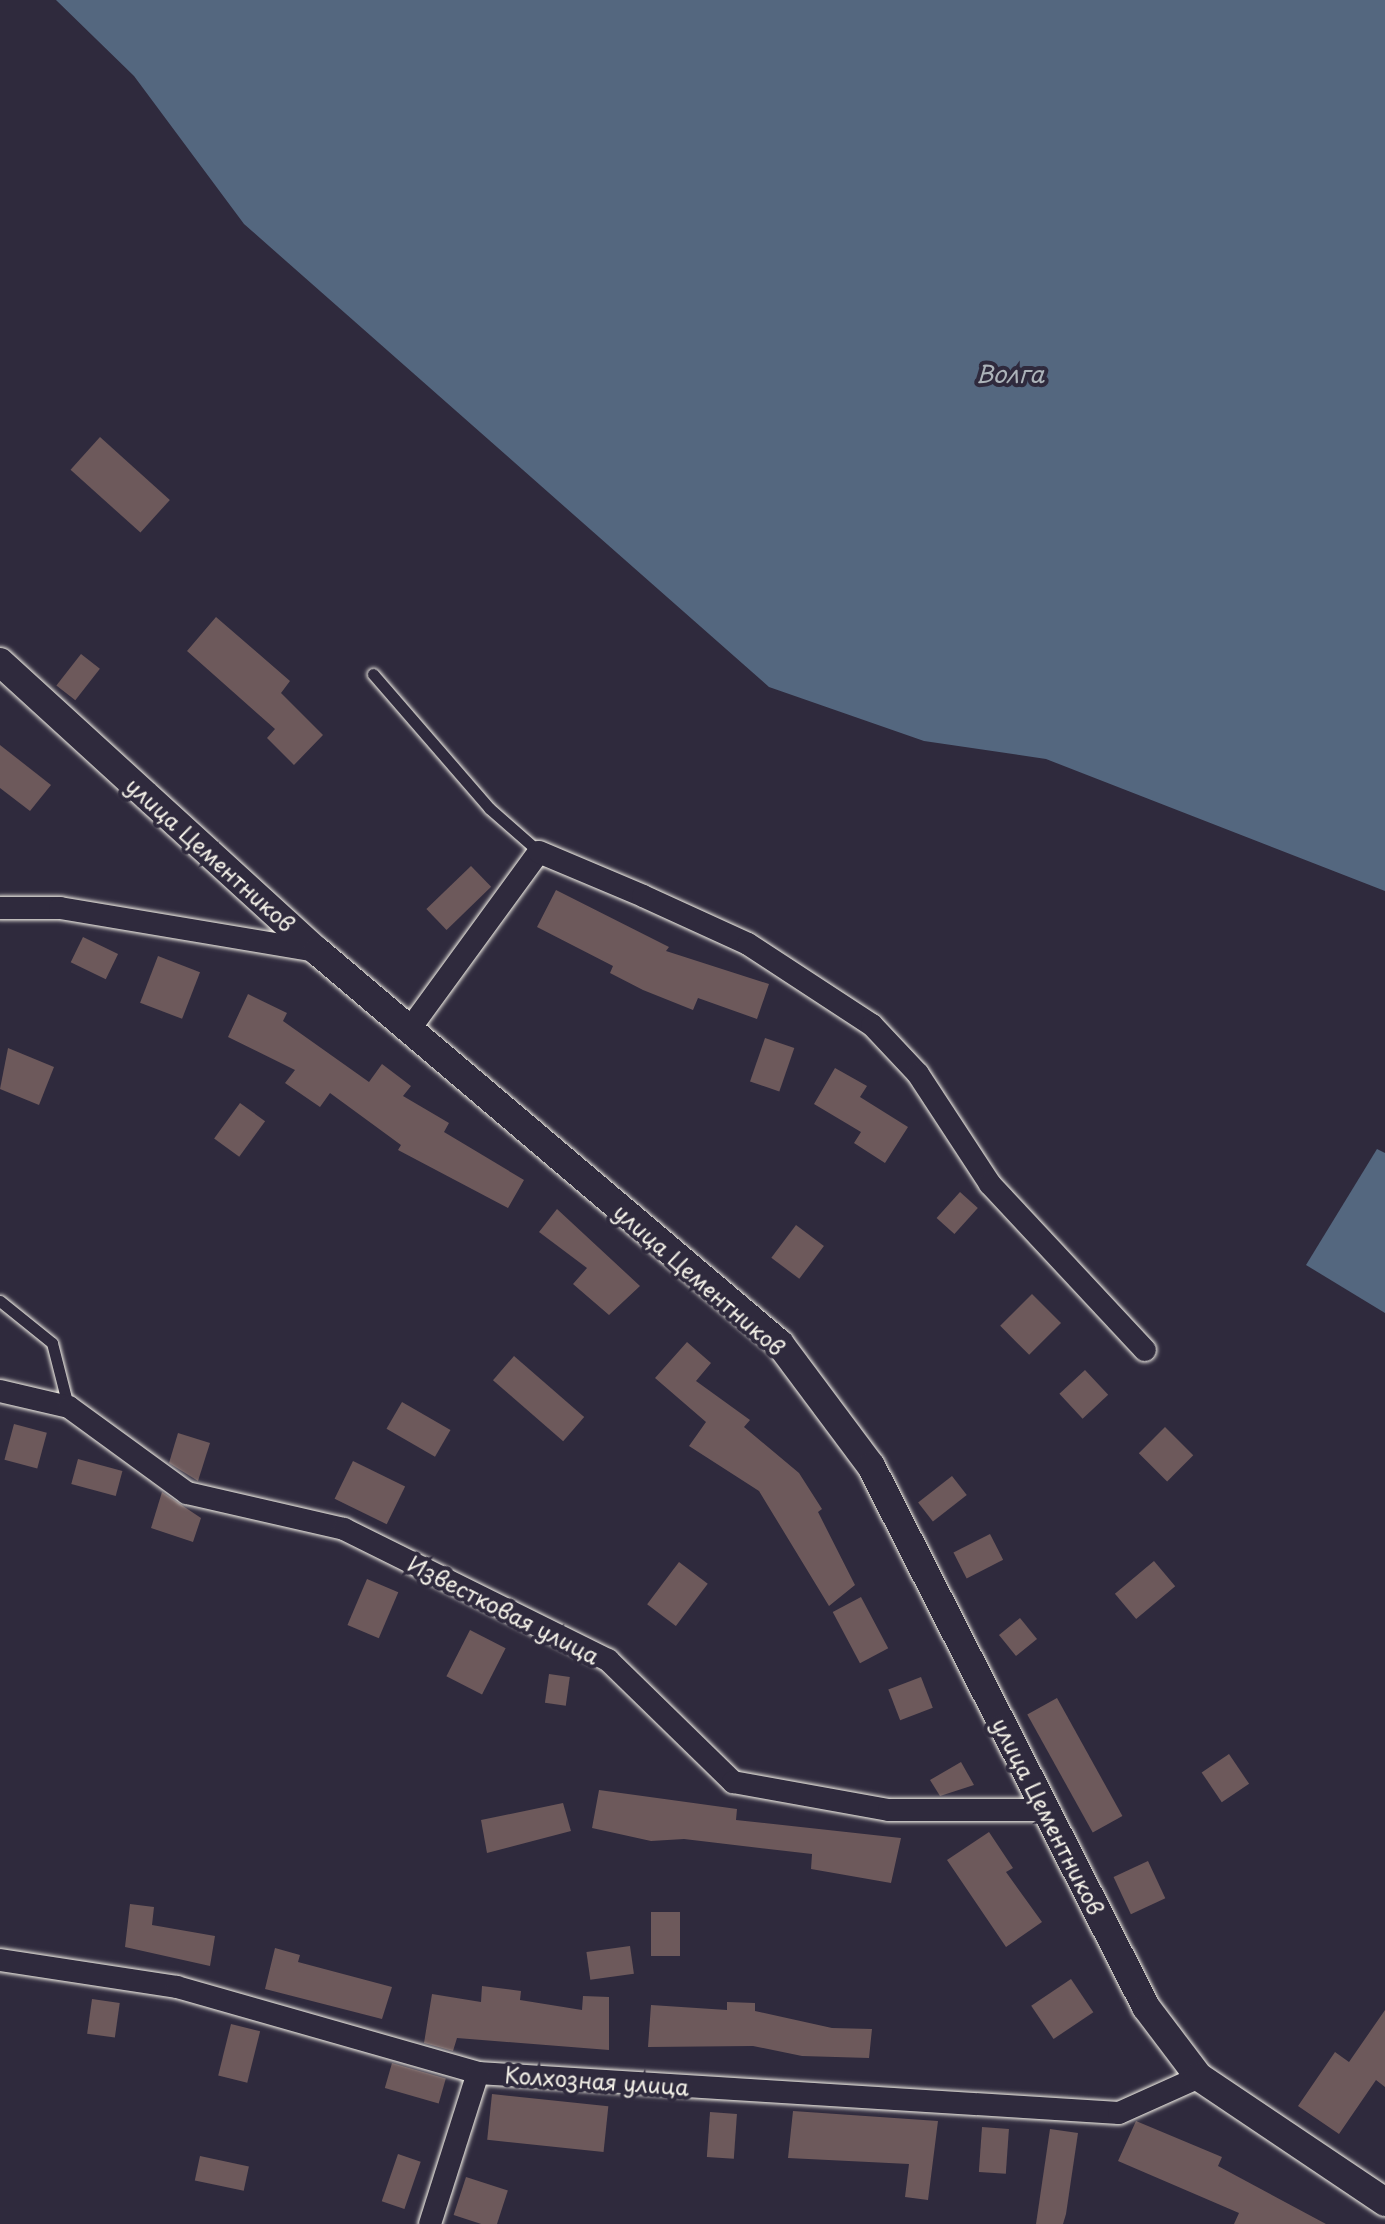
<!DOCTYPE html>
<meta charset="utf-8">
<style>
body{margin:0}
#map{position:relative;width:1385px;height:2224px;overflow:hidden;background:#2f2a3d;font-family:"Playpen Sans",sans-serif}
div>[style]{position:absolute}
[style*='--x']{left:calc(var(--x)*1px);top:calc(var(--y)*1px);width:calc(var(--w)*1px);rotate:calc(var(--a)*1deg)}
.water>*{inset:0;background:#54677f}
.building>*{inset:0;background:#6d595b;transform-origin:0 0}
.roads{filter:drop-shadow(0 0 2px #f4f1e8) drop-shadow(0 0 2px #f4f1e8)}
.service>*{height:11px;margin:-5.5px;padding:0 5.5px;transform-origin:5.5px;border-radius:5.5px;background:#2f2a3d}
.minor>*{height:22px;margin:-11px;padding:0 11px;transform-origin:11px;border-radius:11px;background:#2f2a3d}
.tertiary>*{height:28px;margin:-14px;padding:0 14px;transform-origin:14px;border-radius:14px;background:#2f2a3d}
span{translate:-50% -50%;white-space:nowrap;text-align:center;line-height:1.15;-webkit-text-stroke:8px #2f2a3d;paint-order:stroke}
.street-label{font-size:22px;color:#f4f1e8}
.water-label{font-size:24px;color:#acb3b9;font-style:italic}
</style>
<div id="map">
<div class="water">
<div style="clip-path:polygon(56px 0,1385px 0,1385px 891px,1046px 759px,924px 741px,769px 687px,244px 224px,134px 76px)"></div>
<div style="clip-path:polygon(1377px 1149px,1385px 1153px,1385px 1313px,1306px 1265px)"></div>
</div>
<div class="building">
<div style="left:100px;top:437px;width:94px;height:44px;rotate:42deg"></div>
<div style="clip-path:polygon(216px 617px,290px 681px,281px 693px,323px 735px,294px 765px,267px 738px,275px 729px,187px 651px)"></div>
<div style="left:81px;top:654px;width:24px;height:40px;rotate:38deg"></div>
<div style="clip-path:polygon(0 745px,51px 785px,30px 811px,0 788px)"></div>
<div style="left:471px;top:866px;width:29px;height:62px;rotate:46deg"></div>
<div style="clip-path:polygon(556px 890px,669px 947px,666px 951px,769px 984px,757px 1019px,698px 998px,693px 1010px,643px 990px,610px 973px,613px 966px,537px 927px)"></div>
<div style="left:83px;top:937px;width:39px;height:28px;rotate:26deg"></div>
<div style="left:158px;top:956px;width:45px;height:50px;rotate:21deg"></div>
<div style="clip-path:polygon(248px 994px,287px 1013px,283px 1021px,369px 1082px,382px 1064px,411px 1086px,403px 1096px,449px 1123px,444px 1132px,524px 1180px,508px 1208px,398px 1150px,401px 1145px,330px 1093px,320px 1107px,285px 1083px,295px 1070px,228px 1037px)"></div>
<div style="left:765px;top:1038px;width:31px;height:46px;rotate:19deg"></div>
<div style="clip-path:polygon(8px 1048px,54px 1067px,39px 1105px,0 1089px)"></div>
<div style="clip-path:polygon(835px 1068px,867px 1086px,860px 1097px,908px 1127px,885px 1163px,854px 1143px,861px 1132px,814px 1104px)"></div>
<div style="left:240px;top:1103px;width:31px;height:44px;rotate:36deg"></div>
<div style="left:960px;top:1192px;width:24px;height:35px;rotate:42deg"></div>
<div style="clip-path:polygon(557px 1209px,640px 1286px,609px 1315px,573px 1284px,587px 1268px,539px 1232px)"></div>
<div style="left:796px;top:1225px;width:35px;height:41px;rotate:37deg"></div>
<div style="left:1032px;top:1294px;width:41px;height:45px;rotate:45deg"></div>
<div style="clip-path:polygon(687px 1342px,711px 1363px,696px 1381px,750px 1420px,744px 1427px,799px 1473px,822px 1509px,818px 1512px,855px 1585px,829px 1606px,759px 1491px,689px 1446px,706px 1422px,655px 1378px)"></div>
<div style="left:514px;top:1356px;width:93px;height:32px;rotate:41deg"></div>
<div style="left:1085px;top:1370px;width:34px;height:35px;rotate:47deg"></div>
<div style="left:402px;top:1402px;width:56px;height:31px;rotate:30deg"></div>
<div style="left:14px;top:1424px;width:34px;height:37px;rotate:15deg"></div>
<div style="left:1165px;top:1427px;width:40px;height:37px;rotate:45deg"></div>
<div style="clip-path:polygon(178px 1433px,210px 1443px,198px 1481px,169px 1463px)"></div>
<div style="left:78px;top:1459px;width:46px;height:26px;rotate:15deg"></div>
<div style="left:353px;top:1461px;width:58px;height:42px;rotate:26deg"></div>
<div style="left:952px;top:1476px;width:24px;height:43px;rotate:52deg"></div>
<div style="clip-path:polygon(162px 1492px,201px 1518px,193px 1542px,151px 1528px)"></div>
<div style="left:990px;top:1534px;width:29px;height:41px;rotate:63deg"></div>
<div style="left:1154px;top:1561px;width:33px;height:51px;rotate:50deg"></div>
<div style="left:679px;top:1562px;width:36px;height:53px;rotate:37deg"></div>
<div style="left:367px;top:1579px;width:34px;height:50px;rotate:23deg"></div>
<div style="left:861px;top:1597px;width:58px;height:32px;rotate:62deg"></div>
<div style="left:1020px;top:1618px;width:27px;height:27px;rotate:51deg"></div>
<div style="left:470px;top:1630px;width:40px;height:52px;rotate:27deg"></div>
<div style="left:549px;top:1674px;width:21px;height:29px;rotate:8deg"></div>
<div style="left:921px;top:1677px;width:33px;height:35px;rotate:69deg"></div>
<div style="left:1057px;top:1698px;width:135px;height:34px;rotate:61deg"></div>
<div style="left:1229px;top:1754px;width:36px;height:33px;rotate:56deg"></div>
<div style="clip-path:polygon(961px 1762px,974px 1785px,940px 1796px,930px 1780px)"></div>
<div style="clip-path:polygon(599px 1790px,737px 1809px,736px 1820px,901px 1838px,891px 1883px,811px 1869px,812px 1854px,684px 1839px,651px 1841px,592px 1828px)"></div>
<div style="clip-path:polygon(563px 1803px,571px 1831px,487px 1853px,481px 1820px)"></div>
<div style="clip-path:polygon(989px 1832px,1013px 1868px,1006px 1872px,1042px 1922px,1006px 1947px,947px 1860px)"></div>
<div style="left:1148px;top:1861px;width:41px;height:38px;rotate:65deg"></div>
<div style="clip-path:polygon(130px 1904px,154px 1907px,152px 1925px,215px 1936px,210px 1966px,125px 1947px)"></div>
<div style="left:680px;top:1912px;width:44px;height:29px;rotate:90deg"></div>
<div style="left:630px;top:1946px;width:28px;height:44px;rotate:82deg"></div>
<div style="clip-path:polygon(275px 1948px,300px 1955px,298px 1962px,392px 1987px,382px 2019px,265px 1989px)"></div>
<div style="left:1071px;top:1979px;width:40px;height:48px;rotate:56deg"></div>
<div style="clip-path:polygon(482px 1986px,521px 1991px,520px 2000px,582px 2010px,583px 1996px,609px 1997px,609px 2050px,457px 2038px,453px 2051px,424px 2043px,432px 1994px,481px 2002px)"></div>
<div style="left:92px;top:1999px;width:28px;height:35px;rotate:8deg"></div>
<div style="clip-path:polygon(727px 2002px,755px 2003px,755px 2011px,832px 2028px,872px 2029px,869px 2058px,802px 2056px,753px 2046px,648px 2047px,651px 2005px,727px 2010px)"></div>
<div style="clip-path:polygon(1385px 2010px,1385px 2087px,1376px 2080px,1339px 2134px,1298px 2106px,1335px 2052px,1349px 2062px)"></div>
<div style="left:231px;top:2024px;width:30px;height:53px;rotate:14deg"></div>
<div style="left:392px;top:2063px;width:56px;height:26px;rotate:16deg"></div>
<div style="left:492px;top:2094px;width:117px;height:46px;rotate:6deg"></div>
<div style="clip-path:polygon(793px 2111px,938px 2121px,928px 2200px,905px 2197px,909px 2164px,788px 2158px)"></div>
<div style="left:710px;top:2112px;width:27px;height:45px;rotate:4deg"></div>
<div style="clip-path:polygon(1136px 2121px,1222px 2157px,1218px 2166px,1326px 2224px,1234px 2224px,1239px 2213px,1118px 2161px)"></div>
<div style="left:982px;top:2127px;width:27px;height:45px;rotate:4deg"></div>
<div style="clip-path:polygon(1050px 2129px,1078px 2133px,1066px 2214px,1063px 2224px,1036px 2224px)"></div>
<div style="left:398px;top:2154px;width:24px;height:50px;rotate:19deg"></div>
<div style="left:200px;top:2156px;width:50px;height:25px;rotate:12deg"></div>
<div style="left:466px;top:2177px;width:44px;height:40px;rotate:18deg"></div>
</div>
<div class="roads">
<div class="service">
<div style="--x:373;--y:674;--w:177;--a:49.1"></div>
<div style="--x:489;--y:808;--w:67;--a:41.3"></div>
<div style="--x:0;--y:1301;--w:67;--a:38.9"></div>
<div style="--x:52;--y:1343;--w:65;--a:75.7"></div>
</div>
<div class="minor">
<div style="--x:0;--y:908;--w:60;--a:0"></div>
<div style="--x:60;--y:908;--w:261;--a:9.5"></div>
<div style="--x:409;--y:1030;--w:220;--a:-53.9"></div>
<div style="--x:539;--y:852;--w:113;--a:22.9"></div>
<div style="--x:643;--y:896;--w:115;--a:24.6"></div>
<div style="--x:748;--y:944;--w:148;--a:33.2"></div>
<div style="--x:872;--y:1025;--w:67;--a:46.8"></div>
<div style="--x:918;--y:1074;--w:131;--a:56.8"></div>
<div style="--x:990;--y:1184;--w:227;--a:47"></div>
<div style="--x:0;--y:1391;--w:71;--a:13.1"></div>
<div style="--x:69;--y:1407;--w:146;--a:36.1"></div>
<div style="--x:187;--y:1493;--w:161;--a:12.9"></div>
<div style="--x:344;--y:1529;--w:295;--a:26.4"></div>
<div style="--x:608;--y:1660;--w:175;--a:44.3"></div>
<div style="--x:733;--y:1782;--w:158;--a:10.2"></div>
<div style="--x:889;--y:1810;--w:156;--a:0"></div>
<div style="--x:0;--y:1960;--w:179;--a:8.7"></div>
<div style="--x:177;--y:1987;--w:313;--a:15.9"></div>
<div style="--x:478;--y:2073;--w:642;--a:3.57"></div>
<div style="--x:1119;--y:2113;--w:88;--a:-24.2"></div>
<div style="--x:430;--y:2224;--w:158;--a:-72.4"></div>
</div>
<div class="tertiary">
<div style="--x:0;--y:662;--w:429;--a:42.4"></div>
<div style="--x:317;--y:951;--w:607;--a:40.32"></div>
<div style="--x:780;--y:1344;--w:152;--a:53.3"></div>
<div style="--x:871;--y:1466;--w:607;--a:63.05"></div>
<div style="--x:1146;--y:2007;--w:88;--a:52.9"></div>
<div style="--x:1199;--y:2077;--w:224;--a:33.9"></div>
</div>
</div>
<div class="street-label">
<span style="left:211px;top:854px;rotate:42deg">улица Цементников</span>
<span style="left:700px;top:1279px;rotate:41deg">улица Цементников</span>
<span style="left:504px;top:1609px;rotate:27deg">Известковая улица</span>
<span style="left:1049px;top:1816px;rotate:63deg">улица Цементников</span>
<span style="left:597px;top:2080px;rotate:4deg">Колхозная улица</span>
</div>
<div class="water-label">
<span style="left:1010px;top:374px">Волга</span>
</div>
</div>
